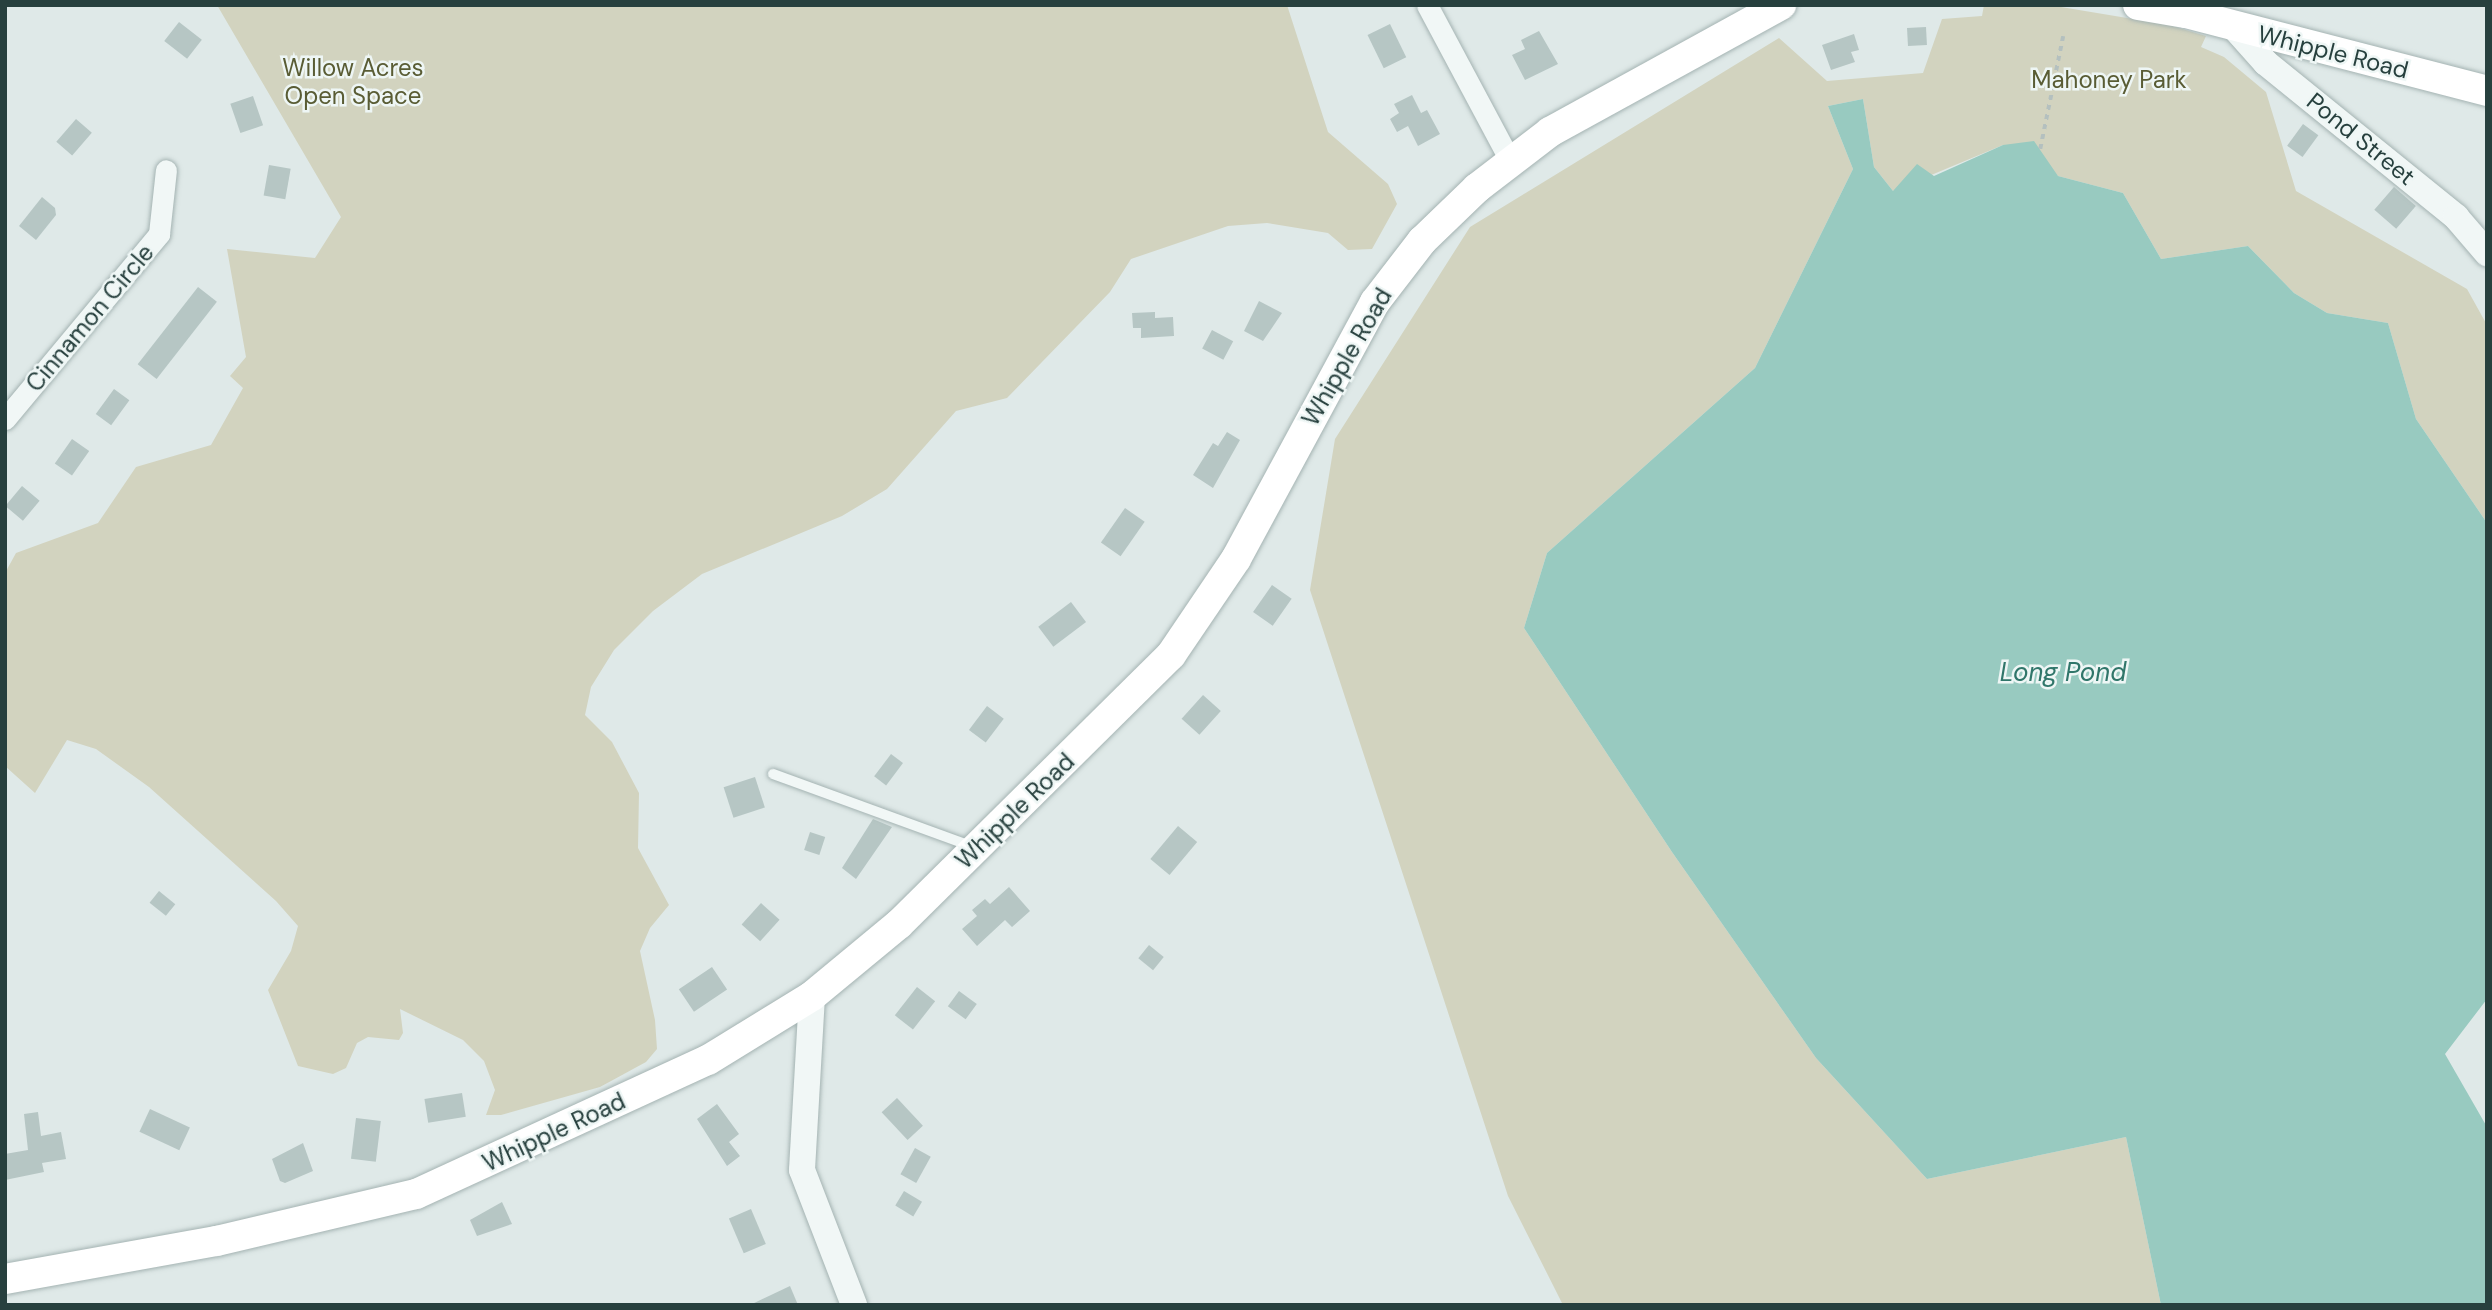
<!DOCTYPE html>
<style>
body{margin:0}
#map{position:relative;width:2492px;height:1310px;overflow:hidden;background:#dfe9e8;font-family:"DM Sans",sans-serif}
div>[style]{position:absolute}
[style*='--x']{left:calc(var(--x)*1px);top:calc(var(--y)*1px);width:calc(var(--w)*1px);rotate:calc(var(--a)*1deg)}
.green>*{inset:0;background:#d2d3bf}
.water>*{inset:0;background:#98cac0}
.building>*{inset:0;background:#b6c6c4;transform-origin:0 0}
.path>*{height:3.5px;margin-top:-1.75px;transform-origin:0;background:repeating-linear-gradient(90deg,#b4c0bf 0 5px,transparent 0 10px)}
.roads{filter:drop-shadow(0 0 2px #a4b3b2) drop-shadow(0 0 2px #a4b3b2)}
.service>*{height:10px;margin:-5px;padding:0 5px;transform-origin:5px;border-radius:5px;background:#f1f7f6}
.minor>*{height:21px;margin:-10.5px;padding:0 10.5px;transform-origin:10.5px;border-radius:10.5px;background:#f1f7f6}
.tertiary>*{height:26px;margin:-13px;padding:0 13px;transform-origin:13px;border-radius:13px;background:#f1f7f6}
.secondary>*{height:30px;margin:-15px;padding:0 15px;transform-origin:15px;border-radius:15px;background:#fff}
span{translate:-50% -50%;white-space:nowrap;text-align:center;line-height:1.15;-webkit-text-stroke:5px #eef6f5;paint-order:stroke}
.street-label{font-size:24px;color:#27403e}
.park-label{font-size:24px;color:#595c34}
.water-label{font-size:26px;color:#30766a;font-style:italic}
.frame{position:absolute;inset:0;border:7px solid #27403e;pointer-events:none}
</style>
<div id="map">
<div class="green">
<div style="clip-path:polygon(217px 5px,1287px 5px,1328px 132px,1388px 184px,1397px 204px,1372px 249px,1348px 250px,1328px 233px,1267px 223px,1228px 226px,1131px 259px,1110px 292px,1007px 398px,956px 411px,887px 489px,842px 516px,702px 574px,653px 611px,614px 650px,591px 687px,585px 715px,612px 742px,639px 793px,638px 848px,669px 905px,650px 928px,640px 951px,655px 1020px,657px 1049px,646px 1062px,600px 1087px,501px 1115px,486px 1115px,495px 1090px,484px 1061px,463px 1040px,400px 1009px,403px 1033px,399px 1040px,368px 1037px,357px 1043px,346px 1068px,333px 1074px,298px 1066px,268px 990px,291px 951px,298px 926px,276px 901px,149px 787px,96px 749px,67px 740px,35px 793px,5px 766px,5px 573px,16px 553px,98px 523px,136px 467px,211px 445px,243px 388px,230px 376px,246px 357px,227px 249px,315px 258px,341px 217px)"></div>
<div style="clip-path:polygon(1984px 5px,2049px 5px,2169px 25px,2206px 36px,2201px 47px,2224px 57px,2266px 92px,2296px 191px,2467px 289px,2487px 325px,2487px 523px,2416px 419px,2388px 323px,2327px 313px,2294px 293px,2248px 246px,2161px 259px,2123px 193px,2058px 176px,2003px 145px,1893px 191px,1874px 167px,1863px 99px,1828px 106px,1853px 169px,1755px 368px,1547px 553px,1524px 628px,1672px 852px,1816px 1058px,1927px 1179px,2126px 1137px,2161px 1305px,1563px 1305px,1508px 1196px,1310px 590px,1335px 439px,1470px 227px,1779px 38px,1827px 81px,1923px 73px,1942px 19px,1982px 16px)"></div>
</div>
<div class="water">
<div style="clip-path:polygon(1863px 99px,1874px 167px,1893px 191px,1917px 164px,1934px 176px,2003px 145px,2034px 141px,2058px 176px,2123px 193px,2161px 259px,2248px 246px,2294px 293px,2327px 313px,2388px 323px,2416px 419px,2487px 523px,2487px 999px,2445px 1054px,2487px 1127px,2487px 1305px,2161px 1305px,2126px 1137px,1927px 1179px,1816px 1058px,1672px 852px,1524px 628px,1547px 553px,1755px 368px,1853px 169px,1828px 106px)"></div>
</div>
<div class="building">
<div style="left:179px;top:22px;width:29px;height:24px;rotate:38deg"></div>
<div style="left:1390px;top:24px;width:37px;height:25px;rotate:64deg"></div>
<div style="left:1926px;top:27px;width:18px;height:19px;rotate:87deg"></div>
<div style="clip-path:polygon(1539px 31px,1558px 64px,1525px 80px,1512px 55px,1525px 49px,1521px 40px)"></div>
<div style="clip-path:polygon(1854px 34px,1859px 50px,1851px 52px,1855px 62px,1831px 70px,1822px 45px)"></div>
<div style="clip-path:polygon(1412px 95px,1421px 113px,1427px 110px,1440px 134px,1418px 146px,1408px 126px,1397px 132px,1390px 119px,1399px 113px,1394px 104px)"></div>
<div style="left:253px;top:96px;width:31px;height:24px;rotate:71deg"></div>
<div style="left:76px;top:119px;width:21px;height:30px;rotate:41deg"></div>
<div style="left:2303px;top:124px;width:19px;height:27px;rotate:36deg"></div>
<div style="left:269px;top:165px;width:22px;height:31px;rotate:10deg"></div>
<div style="left:2394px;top:187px;width:29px;height:30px;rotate:41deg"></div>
<div style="clip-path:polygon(42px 197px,55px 208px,56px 215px,36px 240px,19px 226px)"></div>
<div style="left:198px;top:287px;width:24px;height:98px;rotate:38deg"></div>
<div style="clip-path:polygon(1259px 301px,1282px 313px,1263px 341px,1244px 331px)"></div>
<div style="clip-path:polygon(1155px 312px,1155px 318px,1173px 317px,1174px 336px,1141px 338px,1141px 328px,1133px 328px,1132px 313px)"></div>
<div style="left:1212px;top:330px;width:24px;height:21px;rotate:28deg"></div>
<div style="left:114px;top:389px;width:19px;height:31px;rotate:36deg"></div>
<div style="clip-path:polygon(1227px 432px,1240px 440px,1213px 488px,1193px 475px,1213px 443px,1218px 446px)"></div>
<div style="left:72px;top:439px;width:21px;height:30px;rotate:35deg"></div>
<div style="left:22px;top:486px;width:23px;height:26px;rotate:40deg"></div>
<div style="left:1125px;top:508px;width:24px;height:42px;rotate:35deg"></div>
<div style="left:1272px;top:585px;width:24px;height:33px;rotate:35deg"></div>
<div style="left:1071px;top:602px;width:25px;height:41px;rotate:53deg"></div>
<div style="left:1203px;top:695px;width:24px;height:32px;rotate:42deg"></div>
<div style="left:987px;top:706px;width:21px;height:30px;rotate:37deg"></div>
<div style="left:891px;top:754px;width:15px;height:28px;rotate:37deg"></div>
<div style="left:755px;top:777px;width:32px;height:33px;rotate:72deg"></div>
<div style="clip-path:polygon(873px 819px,892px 827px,856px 879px,842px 868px)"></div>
<div style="left:1178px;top:826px;width:25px;height:43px;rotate:40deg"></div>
<div style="left:810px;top:832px;width:16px;height:19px;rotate:18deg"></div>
<div style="clip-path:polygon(1009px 887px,1030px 911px,1012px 927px,1005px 920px,977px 946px,962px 929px,977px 916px,972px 910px,985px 899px,990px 904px)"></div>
<div style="left:159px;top:891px;width:21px;height:15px;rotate:39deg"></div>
<div style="left:761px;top:903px;width:25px;height:29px;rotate:42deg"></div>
<div style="left:1149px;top:945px;width:19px;height:17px;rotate:39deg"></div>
<div style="left:712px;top:967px;width:27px;height:40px;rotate:56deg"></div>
<div style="left:917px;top:987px;width:23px;height:36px;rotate:38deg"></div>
<div style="left:959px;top:991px;width:22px;height:19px;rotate:36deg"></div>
<div style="left:462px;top:1093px;width:24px;height:38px;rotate:81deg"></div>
<div style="left:897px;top:1098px;width:38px;height:21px;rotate:47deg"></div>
<div style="clip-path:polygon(717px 1104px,739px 1134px,729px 1142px,740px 1156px,727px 1166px,697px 1119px)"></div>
<div style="left:150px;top:1109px;width:44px;height:25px;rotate:25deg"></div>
<div style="clip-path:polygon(38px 1112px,41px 1136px,61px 1132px,66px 1159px,42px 1163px,44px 1172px,5px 1180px,5px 1154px,28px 1150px,24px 1114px)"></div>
<div style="left:356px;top:1118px;width:25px;height:41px;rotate:7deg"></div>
<div style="clip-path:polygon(303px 1143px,313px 1171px,285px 1183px,280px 1181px,272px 1159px)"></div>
<div style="left:915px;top:1148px;width:18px;height:30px;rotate:29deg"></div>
<div style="left:904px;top:1191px;width:21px;height:17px;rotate:31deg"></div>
<div style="clip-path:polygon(502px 1202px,512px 1224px,477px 1236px,470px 1220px)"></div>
<div style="left:751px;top:1209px;width:38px;height:24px;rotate:67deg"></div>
<div style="clip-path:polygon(790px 1286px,798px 1305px,750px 1305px)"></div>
</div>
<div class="path">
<div style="--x:2040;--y:149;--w:115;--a:-78.5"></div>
</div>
<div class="roads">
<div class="service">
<div style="--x:773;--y:774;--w:211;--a:20"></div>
</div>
<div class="minor">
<div style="--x:1427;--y:5;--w:178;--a:61.9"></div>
<div style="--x:5;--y:419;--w:241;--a:-50.2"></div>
<div style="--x:159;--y:234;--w:64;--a:-83.8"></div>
</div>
<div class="tertiary">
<div style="--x:2234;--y:27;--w:48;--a:48.4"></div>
<div style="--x:2266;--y:63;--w:245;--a:39"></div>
<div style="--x:2456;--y:217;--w:48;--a:49.3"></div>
<div style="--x:812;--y:996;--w:174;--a:93.3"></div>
<div style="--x:802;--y:1170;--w:145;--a:68.9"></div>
</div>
<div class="secondary">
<div style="--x:2138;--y:5;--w:49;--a:9.5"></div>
<div style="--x:2186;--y:13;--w:311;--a:14.5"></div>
<div style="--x:5;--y:1279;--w:215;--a:-10.2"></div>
<div style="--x:217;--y:1241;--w:204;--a:-13.3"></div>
<div style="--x:416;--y:1194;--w:321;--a:-24.7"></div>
<div style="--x:708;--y:1060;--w:122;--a:-31.6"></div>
<div style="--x:812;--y:996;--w:113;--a:-39.6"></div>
<div style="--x:899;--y:924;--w:383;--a:-44.7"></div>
<div style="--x:1171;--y:655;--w:116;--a:-55.9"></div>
<div style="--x:1236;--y:559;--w:292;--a:-61.6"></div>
<div style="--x:1375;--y:302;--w:77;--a:-52.4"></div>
<div style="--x:1422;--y:241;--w:76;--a:-43.9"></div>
<div style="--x:1477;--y:188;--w:92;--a:-37.5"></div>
<div style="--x:1550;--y:132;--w:264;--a:-28.8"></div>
</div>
</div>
<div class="street-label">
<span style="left:2333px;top:52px;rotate:14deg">Whipple Road</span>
<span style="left:2361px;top:139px;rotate:39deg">Pond Street</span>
<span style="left:90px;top:318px;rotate:-50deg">Cinnamon Circle</span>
<span style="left:1347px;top:357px;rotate:-60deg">Whipple Road</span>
<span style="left:1015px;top:811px;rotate:-44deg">Whipple Road</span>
<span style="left:554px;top:1132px;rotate:-25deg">Whipple Road</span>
</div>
<div class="park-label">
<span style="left:353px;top:82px">Willow Acres<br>Open Space</span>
<span style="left:2109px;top:80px">Mahoney Park</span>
</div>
<div class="water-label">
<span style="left:2063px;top:673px">Long Pond</span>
</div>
<div class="frame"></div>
</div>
